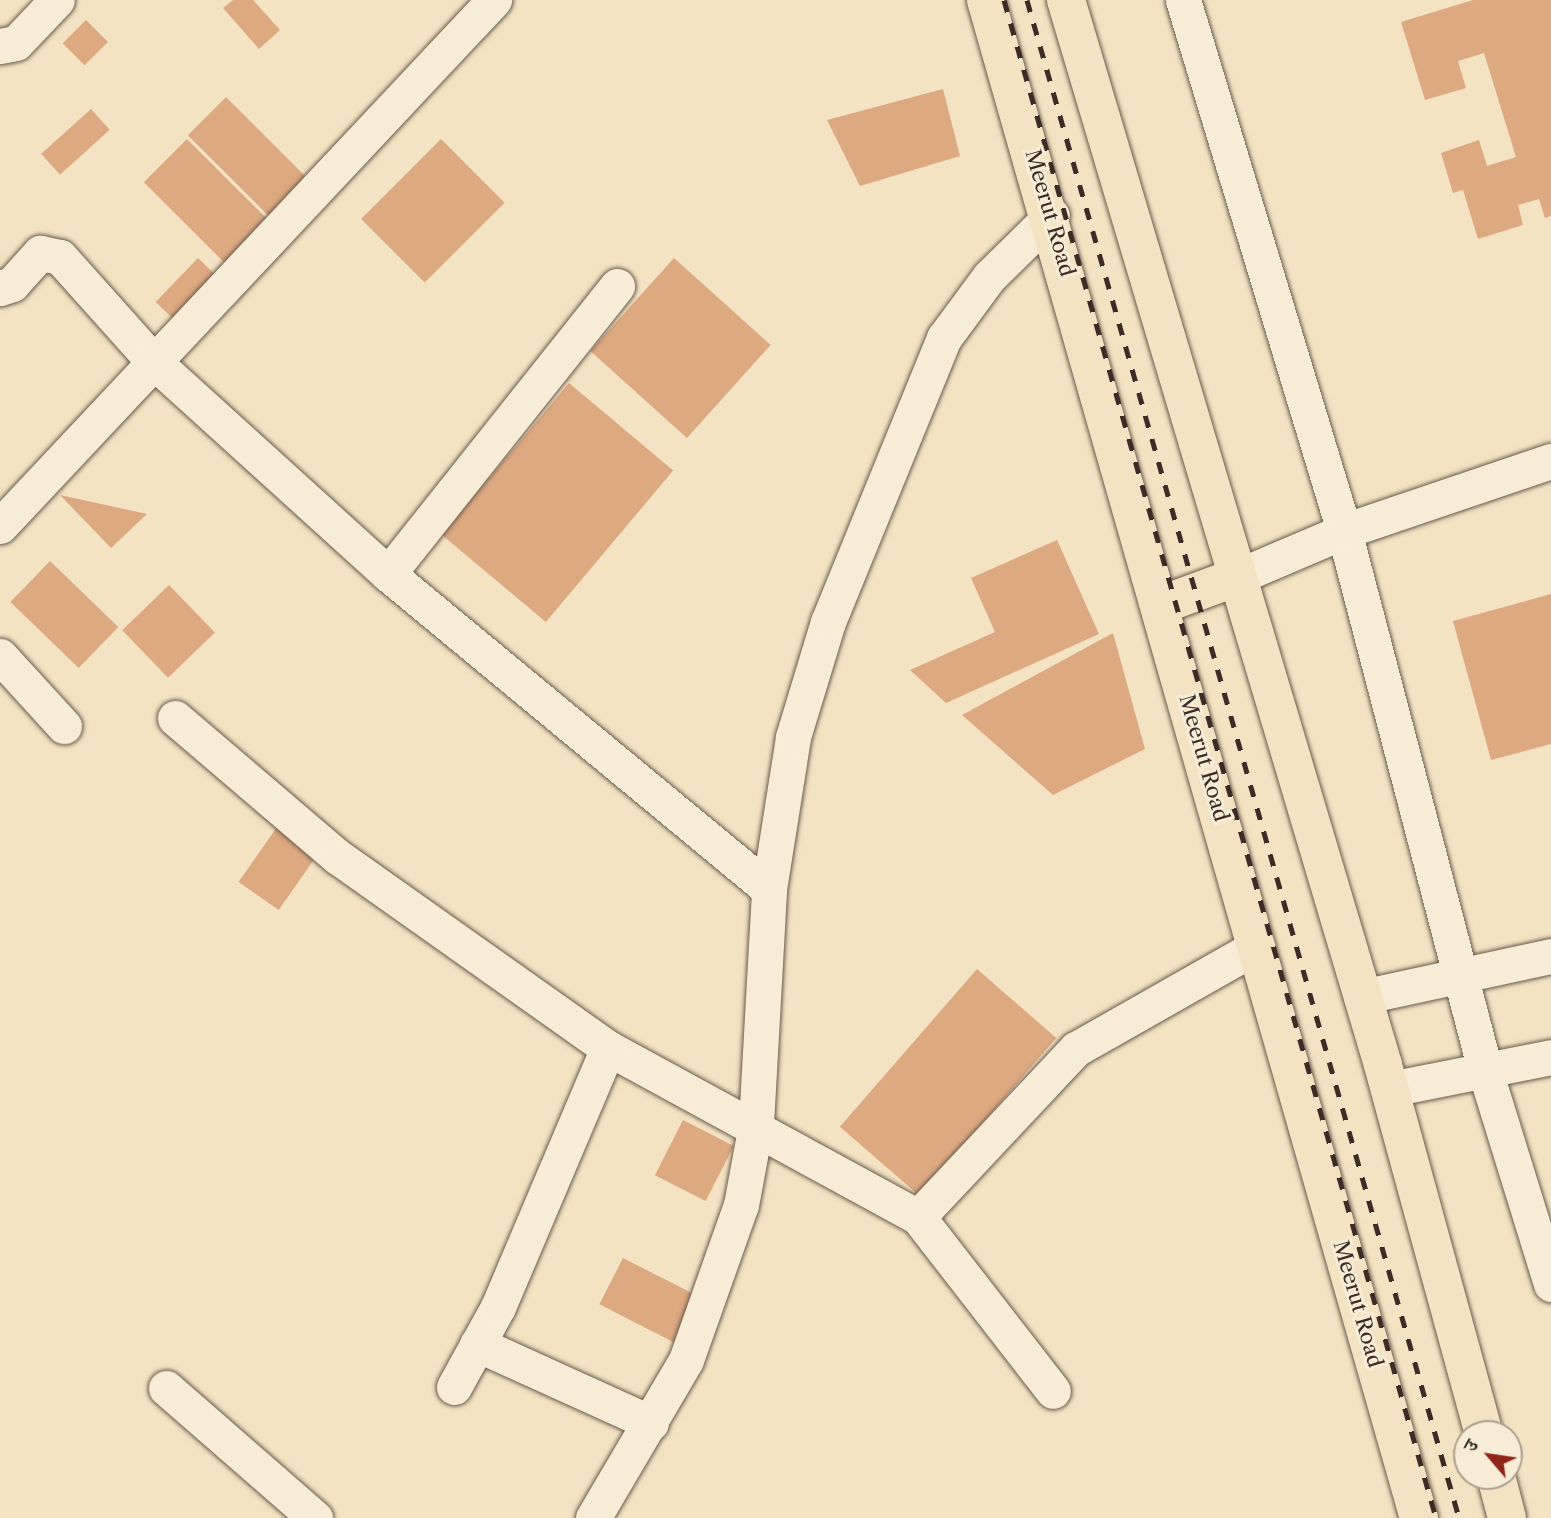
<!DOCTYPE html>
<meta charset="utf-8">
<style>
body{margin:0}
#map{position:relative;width:1551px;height:1518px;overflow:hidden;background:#f3e3c2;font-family:"Libre Caslon Text","Noto Serif Devanagari",serif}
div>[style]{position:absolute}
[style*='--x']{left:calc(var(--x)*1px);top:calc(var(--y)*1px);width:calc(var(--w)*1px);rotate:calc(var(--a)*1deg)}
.building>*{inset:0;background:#dda981;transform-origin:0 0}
.roads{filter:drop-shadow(0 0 2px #6a5a4d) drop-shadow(0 0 2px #6a5a4d)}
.minor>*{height:35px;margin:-17.5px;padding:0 17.5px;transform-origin:17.5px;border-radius:17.5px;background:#f7edd7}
.major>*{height:38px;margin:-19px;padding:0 19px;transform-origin:19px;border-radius:19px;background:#f3e3c2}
.rail>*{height:5px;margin-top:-2.5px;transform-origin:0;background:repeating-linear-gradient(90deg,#3d2c26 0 12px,transparent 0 24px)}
span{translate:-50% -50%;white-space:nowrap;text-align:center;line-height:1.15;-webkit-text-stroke:6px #f7edd7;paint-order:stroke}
.street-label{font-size:21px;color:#3d2c26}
.north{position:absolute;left:1453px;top:1420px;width:70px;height:70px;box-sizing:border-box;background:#f7edd7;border:2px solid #ada090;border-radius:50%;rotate:299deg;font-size:19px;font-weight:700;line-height:28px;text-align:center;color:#3d2c26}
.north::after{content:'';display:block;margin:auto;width:24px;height:32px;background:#8f2418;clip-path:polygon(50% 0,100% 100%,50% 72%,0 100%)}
</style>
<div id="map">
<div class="building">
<div style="clip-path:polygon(233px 0,253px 0,280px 30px,259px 49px,223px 8px)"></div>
<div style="clip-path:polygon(1473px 0,1551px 0,1551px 216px,1545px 218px,1539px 199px,1518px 205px,1523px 225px,1478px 239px,1463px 190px,1453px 193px,1441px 153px,1479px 140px,1487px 166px,1516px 157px,1484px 53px,1458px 61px,1466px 88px,1425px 100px,1401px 22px)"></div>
<div style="left:86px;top:20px;width:31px;height:33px;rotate:45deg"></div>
<div style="clip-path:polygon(943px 89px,960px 156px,860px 186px,827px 120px)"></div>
<div style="left:226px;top:97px;width:116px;height:54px;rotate:45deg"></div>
<div style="left:91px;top:109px;width:28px;height:67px;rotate:48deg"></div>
<div style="left:187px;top:139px;width:114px;height:61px;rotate:45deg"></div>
<div style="left:441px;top:139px;width:90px;height:113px;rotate:45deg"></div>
<div style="left:198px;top:258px;width:28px;height:61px;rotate:44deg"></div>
<div style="left:674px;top:258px;width:130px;height:125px;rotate:42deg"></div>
<div style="left:569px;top:383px;width:136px;height:198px;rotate:40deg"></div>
<div style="clip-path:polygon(60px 495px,147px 514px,111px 548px)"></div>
<div style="clip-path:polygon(1057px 540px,1099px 634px,946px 703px,910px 670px,995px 632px,971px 578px)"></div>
<div style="left:50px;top:561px;width:95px;height:57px;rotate:44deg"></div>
<div style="left:169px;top:585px;width:66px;height:65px;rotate:46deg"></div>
<div style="clip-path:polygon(1551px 594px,1551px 744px,1491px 760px,1453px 621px)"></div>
<div style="clip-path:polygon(1113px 633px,1145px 749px,1053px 795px,962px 715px)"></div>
<div style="left:277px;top:827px;width:49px;height:67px;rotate:35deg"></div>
<div style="left:977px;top:969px;width:105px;height:209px;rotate:41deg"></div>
<div style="left:683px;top:1120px;width:57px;height:62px;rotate:27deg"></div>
<div style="left:623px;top:1258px;width:85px;height:52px;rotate:27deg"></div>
</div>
<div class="roads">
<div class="minor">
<div style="--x:1183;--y:0;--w:555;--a:73.13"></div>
<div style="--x:1344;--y:531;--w:561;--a:75.34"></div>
<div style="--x:1486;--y:1074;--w:220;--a:72.8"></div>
<div style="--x:0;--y:46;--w:16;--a:-11"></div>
<div style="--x:16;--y:43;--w:59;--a:-46.4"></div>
<div style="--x:0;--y:288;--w:13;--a:-18"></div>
<div style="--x:12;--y:284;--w:42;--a:-47.9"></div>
<div style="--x:40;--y:253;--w:20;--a:11"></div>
<div style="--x:60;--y:257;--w:138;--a:48.2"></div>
<div style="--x:152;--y:360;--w:319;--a:42.2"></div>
<div style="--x:388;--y:574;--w:494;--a:39.6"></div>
<div style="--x:0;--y:526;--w:722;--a:-46.8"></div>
<div style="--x:388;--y:574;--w:368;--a:-51.5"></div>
<div style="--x:1234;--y:578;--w:120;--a:-23.1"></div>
<div style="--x:1344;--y:531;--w:219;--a:-18.7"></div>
<div style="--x:0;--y:656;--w:95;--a:47.6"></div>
<div style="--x:175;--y:718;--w:214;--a:40.5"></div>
<div style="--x:338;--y:857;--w:331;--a:35.3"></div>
<div style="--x:608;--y:1048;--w:353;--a:28.6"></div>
<div style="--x:918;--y:1217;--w:220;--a:52.2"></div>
<div style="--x:1361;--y:997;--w:194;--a:-12.2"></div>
<div style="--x:1390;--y:1089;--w:164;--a:-11.2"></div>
<div style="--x:918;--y:1217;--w:231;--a:-46.8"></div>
<div style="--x:1076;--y:1049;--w:208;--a:-29.6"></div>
<div style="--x:477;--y:1344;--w:191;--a:24.4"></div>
<div style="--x:454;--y:1387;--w:91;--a:-61.2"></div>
<div style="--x:498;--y:1307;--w:281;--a:-67"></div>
<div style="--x:166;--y:1388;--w:198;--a:41.1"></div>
<div style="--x:593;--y:1518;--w:183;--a:-59.5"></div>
<div style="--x:686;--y:1360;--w:164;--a:-70.5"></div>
<div style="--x:741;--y:1205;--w:82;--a:-79.5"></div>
<div style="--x:756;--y:1124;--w:235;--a:-86.8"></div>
<div style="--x:769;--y:889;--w:154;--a:-81"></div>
<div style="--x:793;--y:737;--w:120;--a:-73.1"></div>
<div style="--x:828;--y:622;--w:307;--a:-67.8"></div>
<div style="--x:944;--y:338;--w:76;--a:-53.6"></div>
<div style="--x:989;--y:277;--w:88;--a:-44.5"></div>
</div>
<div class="major">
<div style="--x:986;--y:0;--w:1579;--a:74.08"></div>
<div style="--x:1066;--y:0;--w:1111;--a:73.42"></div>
<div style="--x:1383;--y:1065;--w:383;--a:74.7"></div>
<div style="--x:1161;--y:605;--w:78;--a:-20.3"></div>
<div style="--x:1496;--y:1476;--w:43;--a:75.3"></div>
</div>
</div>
<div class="rail">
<div style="--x:1004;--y:0;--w:1578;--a:74.11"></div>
<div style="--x:1027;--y:0;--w:1578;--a:74.11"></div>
</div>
<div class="street-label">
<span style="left:1050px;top:213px;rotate:74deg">Meerut Road</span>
<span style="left:1204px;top:758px;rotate:74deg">Meerut Road</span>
<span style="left:1358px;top:1304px;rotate:74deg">Meerut Road</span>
</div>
<div class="north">उ</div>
</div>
